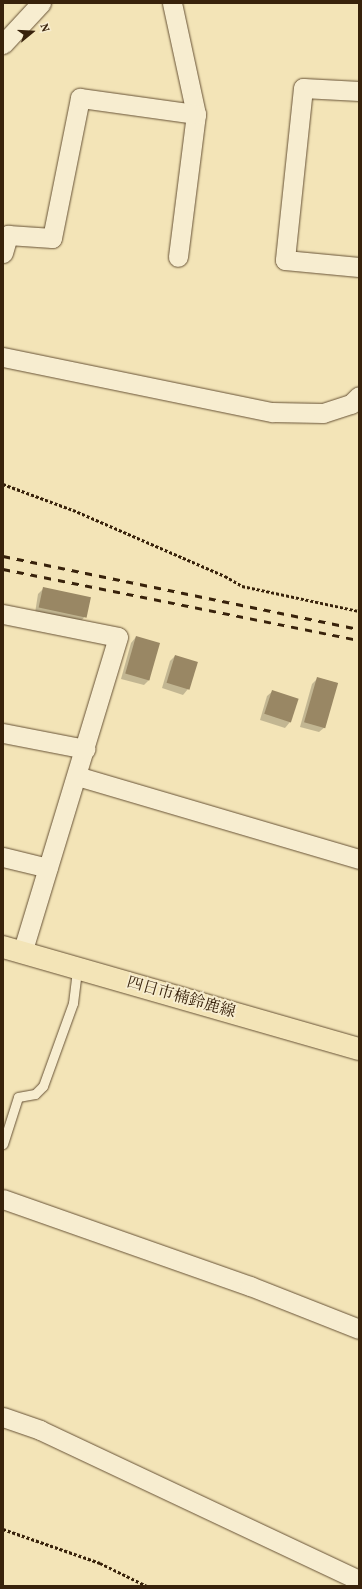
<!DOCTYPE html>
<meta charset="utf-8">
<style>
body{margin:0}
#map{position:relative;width:362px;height:1589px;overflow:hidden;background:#f3e4b7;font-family:Vollkorn,"Noto Serif JP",serif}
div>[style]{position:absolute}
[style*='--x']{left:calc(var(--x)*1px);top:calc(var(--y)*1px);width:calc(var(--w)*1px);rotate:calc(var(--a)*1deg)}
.shadow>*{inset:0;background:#0003}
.building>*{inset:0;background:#998764;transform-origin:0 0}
.path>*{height:2.5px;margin-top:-1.25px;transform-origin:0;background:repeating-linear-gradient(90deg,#38220b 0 3px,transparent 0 5px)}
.roads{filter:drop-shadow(0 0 1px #675236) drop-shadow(0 0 1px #675236)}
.service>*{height:9px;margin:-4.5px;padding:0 4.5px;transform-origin:4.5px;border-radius:4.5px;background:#f7edd0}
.minor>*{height:19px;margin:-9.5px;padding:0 9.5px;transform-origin:9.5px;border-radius:9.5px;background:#f7edd0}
.primary>*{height:22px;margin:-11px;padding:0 11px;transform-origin:11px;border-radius:11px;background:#f3e4b7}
.rail>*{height:3px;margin-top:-1.5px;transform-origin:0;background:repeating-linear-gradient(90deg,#38220b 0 7px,transparent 0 14px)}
span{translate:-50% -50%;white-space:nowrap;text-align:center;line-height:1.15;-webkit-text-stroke:3.5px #f7edd0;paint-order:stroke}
.street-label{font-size:16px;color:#38220b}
.frame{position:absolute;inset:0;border:4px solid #38220b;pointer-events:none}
.north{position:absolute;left:12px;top:12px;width:40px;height:40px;-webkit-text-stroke:3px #f7edd0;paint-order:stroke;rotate:72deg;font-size:11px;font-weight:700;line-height:16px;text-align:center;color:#38220b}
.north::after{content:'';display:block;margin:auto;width:14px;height:18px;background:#38220b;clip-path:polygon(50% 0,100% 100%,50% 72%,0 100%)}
</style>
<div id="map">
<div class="shadow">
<div style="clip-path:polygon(44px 588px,86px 615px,81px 621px,35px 613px,38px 594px)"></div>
<div style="clip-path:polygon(136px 637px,150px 679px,144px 685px,121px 679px,131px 643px)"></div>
<div style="clip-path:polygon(175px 656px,188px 689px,183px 695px,162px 688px,170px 661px)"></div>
<div style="clip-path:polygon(318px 678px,337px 683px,325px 727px,319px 732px,300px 727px,312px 684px)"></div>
<div style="clip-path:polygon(273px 691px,290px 722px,285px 728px,260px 720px,267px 696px)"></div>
</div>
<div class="building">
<div style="left:43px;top:587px;width:49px;height:21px;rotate:12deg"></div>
<div style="left:136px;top:636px;width:25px;height:39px;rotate:16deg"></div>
<div style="left:175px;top:655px;width:24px;height:29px;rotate:17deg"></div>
<div style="left:317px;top:677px;width:22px;height:47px;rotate:16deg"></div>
<div style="left:272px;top:690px;width:28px;height:25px;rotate:18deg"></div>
</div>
<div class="path">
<div style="--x:3;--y:484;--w:75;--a:20.4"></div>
<div style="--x:73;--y:510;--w:166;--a:23.5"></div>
<div style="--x:225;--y:576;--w:20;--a:30"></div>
<div style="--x:242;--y:586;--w:120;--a:12.1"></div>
<div style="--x:3;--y:1529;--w:103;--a:19.3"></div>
<div style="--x:100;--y:1563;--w:52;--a:26.1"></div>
</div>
<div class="roads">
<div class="service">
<div style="--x:3;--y:1144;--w:49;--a:-72.3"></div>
<div style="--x:18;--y:1097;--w:17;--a:-10"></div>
<div style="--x:35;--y:1094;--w:11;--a:-45"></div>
<div style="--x:43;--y:1086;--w:88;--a:-70.1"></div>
<div style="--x:73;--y:1003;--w:35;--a:-83"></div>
</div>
<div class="minor">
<div style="--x:172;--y:3;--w:114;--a:77.8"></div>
<div style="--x:196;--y:114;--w:144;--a:97.2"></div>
<div style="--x:3;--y:44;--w:56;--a:-47.2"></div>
<div style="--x:359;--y:91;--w:56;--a:-176.9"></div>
<div style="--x:303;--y:88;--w:173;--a:96"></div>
<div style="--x:285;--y:260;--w:74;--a:5.4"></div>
<div style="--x:3;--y:253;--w:19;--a:-74"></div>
<div style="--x:8;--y:235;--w:44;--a:3.9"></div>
<div style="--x:52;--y:238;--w:143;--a:-78.7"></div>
<div style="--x:80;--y:98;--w:117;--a:7.9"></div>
<div style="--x:3;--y:357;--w:275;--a:11.6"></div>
<div style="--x:272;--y:412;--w:51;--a:1.1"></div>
<div style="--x:323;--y:413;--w:29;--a:-18"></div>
<div style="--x:351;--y:404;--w:11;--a:-45"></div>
<div style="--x:3;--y:614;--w:117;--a:11.3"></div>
<div style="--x:118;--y:637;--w:330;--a:106.9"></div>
<div style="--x:3;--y:733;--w:84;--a:11"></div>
<div style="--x:77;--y:776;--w:294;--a:16.4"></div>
<div style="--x:3;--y:857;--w:46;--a:13.7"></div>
<div style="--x:3;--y:1199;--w:262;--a:19.4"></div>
<div style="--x:250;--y:1286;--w:117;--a:21.5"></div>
<div style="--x:3;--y:1417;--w:39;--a:19"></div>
<div style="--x:40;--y:1430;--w:353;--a:25.2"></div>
</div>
<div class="primary">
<div style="--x:3;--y:947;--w:370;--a:16"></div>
</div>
</div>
<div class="rail">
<div style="--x:3;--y:556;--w:363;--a:11.6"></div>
<div style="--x:3;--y:569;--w:363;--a:11.3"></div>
</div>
<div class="street-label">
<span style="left:181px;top:998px;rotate:16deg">四日市楠鈴鹿線</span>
</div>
<div class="frame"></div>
<div class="north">N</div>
</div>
